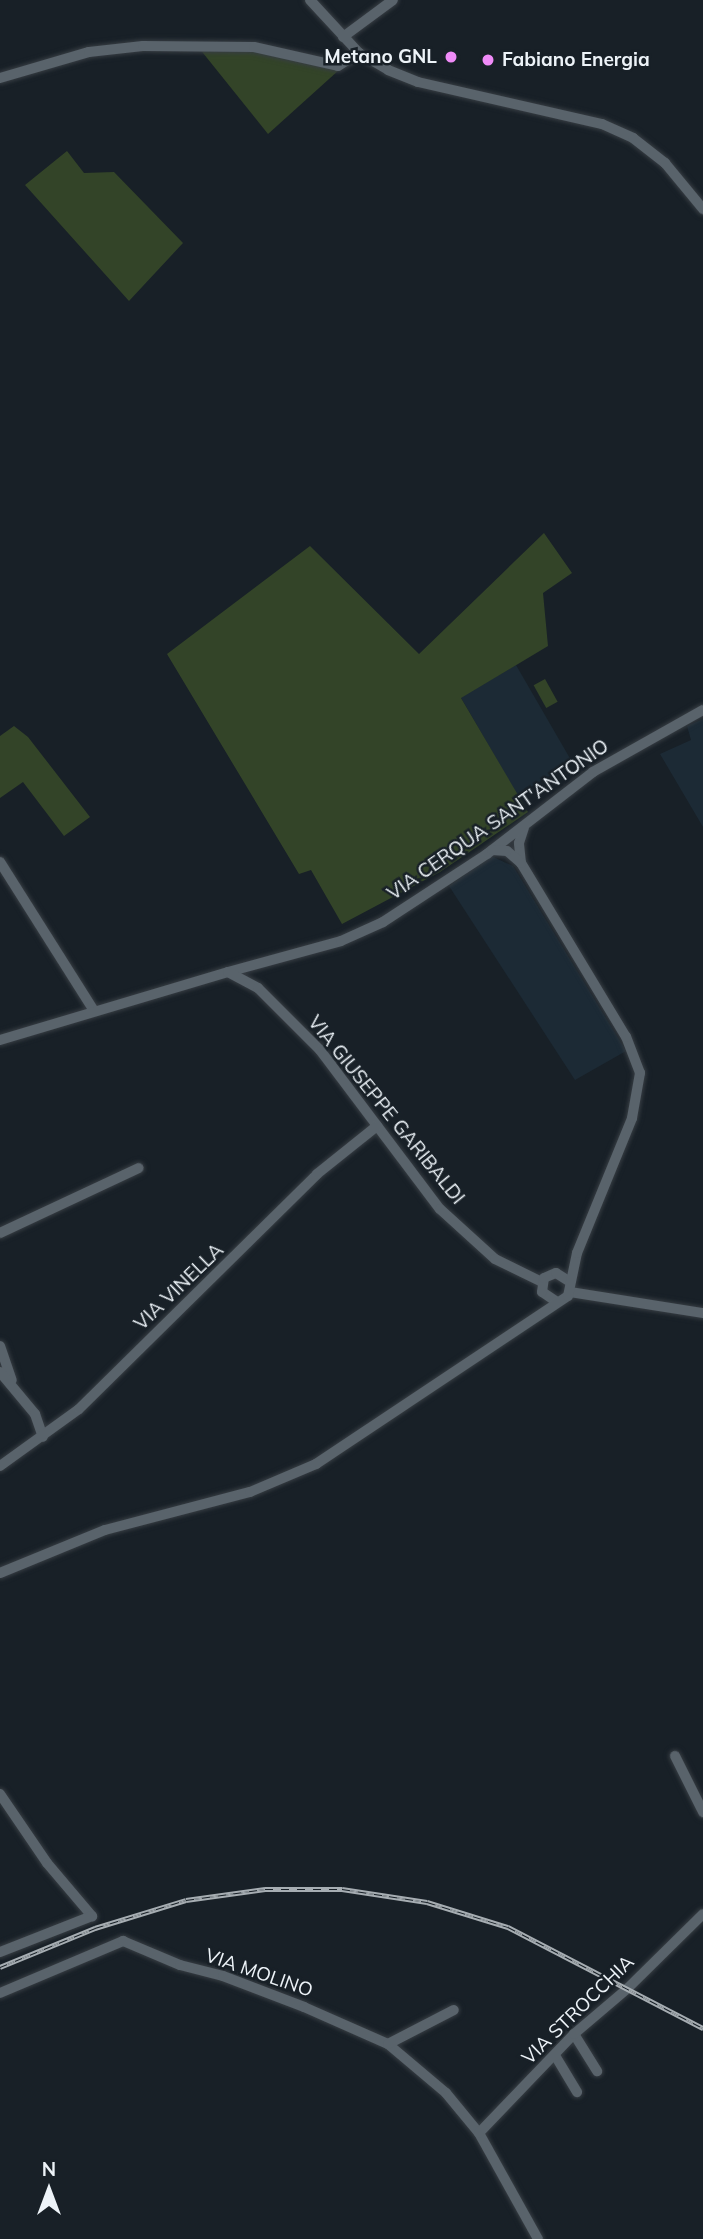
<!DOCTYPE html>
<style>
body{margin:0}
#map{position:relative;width:703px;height:2239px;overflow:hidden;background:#182027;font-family:Mulish,sans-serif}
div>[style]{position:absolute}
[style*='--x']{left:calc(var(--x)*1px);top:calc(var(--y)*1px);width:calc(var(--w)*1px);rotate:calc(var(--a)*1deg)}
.built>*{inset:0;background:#1c2a35;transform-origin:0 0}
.green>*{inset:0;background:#334428;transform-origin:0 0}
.roads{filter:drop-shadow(0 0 2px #373d43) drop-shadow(0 0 2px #373d43)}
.minor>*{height:10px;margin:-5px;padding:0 5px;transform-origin:5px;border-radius:5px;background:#59636b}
.rail>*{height:5px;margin-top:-2.5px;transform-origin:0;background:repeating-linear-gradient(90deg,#182027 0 8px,#a6adb2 0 16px);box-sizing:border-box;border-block:2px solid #a6adb2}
.dots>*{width:19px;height:19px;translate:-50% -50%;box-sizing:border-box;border:4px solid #182027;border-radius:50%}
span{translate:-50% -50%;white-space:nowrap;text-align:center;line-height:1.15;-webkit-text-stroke:5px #182027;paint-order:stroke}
.poi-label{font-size:19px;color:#edf3f8;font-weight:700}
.right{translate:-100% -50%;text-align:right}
.left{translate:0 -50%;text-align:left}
.street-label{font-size:19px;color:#edf3f8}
.north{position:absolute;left:14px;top:2155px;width:70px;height:70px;-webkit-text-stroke:5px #182027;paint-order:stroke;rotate:0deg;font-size:19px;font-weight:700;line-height:28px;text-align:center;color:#edf3f8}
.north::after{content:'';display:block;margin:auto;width:24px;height:32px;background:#edf3f8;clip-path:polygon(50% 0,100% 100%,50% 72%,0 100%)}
</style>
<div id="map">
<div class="built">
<div style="left:516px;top:665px;width:113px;height:64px;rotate:60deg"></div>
<div style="clip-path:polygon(703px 719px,703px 827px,660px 754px,691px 740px,687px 726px)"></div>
<div style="clip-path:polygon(491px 856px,513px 866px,626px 1051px,575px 1080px,449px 886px)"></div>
</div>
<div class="green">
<div style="clip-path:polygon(199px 48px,254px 50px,339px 70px,268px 134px)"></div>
<div style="clip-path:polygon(67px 151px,84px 173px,114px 172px,183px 243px,129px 301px,25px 185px)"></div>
<div style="clip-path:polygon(544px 533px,572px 573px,543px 593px,548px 646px,461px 698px,528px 812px,440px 872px,342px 924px,311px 870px,299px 874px,167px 654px,310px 546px,419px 654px)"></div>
<div style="left:545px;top:679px;width:26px;height:13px;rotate:61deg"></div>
<div style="clip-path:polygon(14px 726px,28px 737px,90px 817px,64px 836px,23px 782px,0 798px,0 736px)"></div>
</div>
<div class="roads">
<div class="minor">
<div style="--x:310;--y:0;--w:72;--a:47.2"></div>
<div style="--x:359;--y:53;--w:34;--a:30"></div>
<div style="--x:388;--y:70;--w:32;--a:22"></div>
<div style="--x:418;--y:82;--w:189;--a:12.9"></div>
<div style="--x:602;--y:124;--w:34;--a:24"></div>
<div style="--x:633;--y:138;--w:41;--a:38"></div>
<div style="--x:665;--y:163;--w:60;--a:50.4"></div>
<div style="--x:343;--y:37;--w:62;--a:-36.5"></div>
<div style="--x:0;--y:78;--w:93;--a:-16.3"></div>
<div style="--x:89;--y:52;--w:54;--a:-6.3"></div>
<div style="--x:143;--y:46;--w:111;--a:0.5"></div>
<div style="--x:254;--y:47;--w:86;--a:12.7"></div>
<div style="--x:338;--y:66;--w:25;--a:-32"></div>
<div style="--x:0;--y:862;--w:174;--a:57.7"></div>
<div style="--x:521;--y:863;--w:20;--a:-96"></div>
<div style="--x:519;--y:843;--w:16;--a:-72"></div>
<div style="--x:228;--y:972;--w:117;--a:-15.3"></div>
<div style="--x:341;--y:941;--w:46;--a:-24.3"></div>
<div style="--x:383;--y:922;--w:124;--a:-33.2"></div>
<div style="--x:487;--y:854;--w:134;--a:-37.7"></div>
<div style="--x:593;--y:772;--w:126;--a:-29.4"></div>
<div style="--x:0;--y:1040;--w:238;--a:-16.6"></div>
<div style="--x:228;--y:972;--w:34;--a:28"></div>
<div style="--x:258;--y:988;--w:88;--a:45"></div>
<div style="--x:320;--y:1050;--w:199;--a:53"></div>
<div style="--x:440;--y:1209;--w:74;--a:42.3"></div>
<div style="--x:495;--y:1259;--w:52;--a:26.1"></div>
<div style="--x:0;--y:1233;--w:153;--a:-25.1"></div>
<div style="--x:570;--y:1292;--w:135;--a:9"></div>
<div style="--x:557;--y:1302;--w:18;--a:-146"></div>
<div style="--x:542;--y:1292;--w:14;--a:-82"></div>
<div style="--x:544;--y:1278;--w:13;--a:-23"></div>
<div style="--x:556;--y:1273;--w:15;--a:32"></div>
<div style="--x:0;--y:1346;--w:36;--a:71"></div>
<div style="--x:0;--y:1372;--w:55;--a:50.2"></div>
<div style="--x:35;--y:1414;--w:24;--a:71"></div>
<div style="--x:0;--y:1466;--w:97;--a:-35.8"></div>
<div style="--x:79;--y:1409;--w:334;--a:-44.6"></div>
<div style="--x:317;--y:1174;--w:77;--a:-38.7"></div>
<div style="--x:0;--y:1573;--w:113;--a:-22.3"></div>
<div style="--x:105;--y:1530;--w:150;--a:-14.7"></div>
<div style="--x:250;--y:1492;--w:72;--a:-23"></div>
<div style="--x:316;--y:1464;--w:303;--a:-33.7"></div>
<div style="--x:568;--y:1296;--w:44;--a:-78.2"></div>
<div style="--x:577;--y:1253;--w:146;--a:-67.8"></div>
<div style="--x:632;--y:1118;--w:46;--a:-79.9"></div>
<div style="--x:640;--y:1073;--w:39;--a:-111"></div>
<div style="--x:626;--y:1037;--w:203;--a:-121.1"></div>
<div style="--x:521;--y:863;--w:18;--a:-139"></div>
<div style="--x:507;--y:851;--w:15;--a:-176"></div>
<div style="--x:675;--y:1756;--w:63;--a:63.4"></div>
<div style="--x:0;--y:1794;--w:83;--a:55.7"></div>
<div style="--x:47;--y:1863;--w:70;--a:49.7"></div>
<div style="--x:92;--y:1916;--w:99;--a:158.6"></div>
<div style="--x:0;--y:1993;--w:134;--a:-22.9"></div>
<div style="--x:123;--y:1941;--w:62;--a:22.8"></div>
<div style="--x:180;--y:1965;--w:44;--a:14.3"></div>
<div style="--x:223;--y:1976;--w:87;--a:20.9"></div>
<div style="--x:304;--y:2007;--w:92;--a:23.8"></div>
<div style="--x:388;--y:2044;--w:76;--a:40.2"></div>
<div style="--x:446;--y:2093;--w:52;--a:50.5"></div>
<div style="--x:479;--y:2133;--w:121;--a:60.9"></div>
<div style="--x:574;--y:2034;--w:44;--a:58.1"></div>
<div style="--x:388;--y:2044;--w:74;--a:-27.3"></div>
<div style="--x:556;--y:2057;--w:41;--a:59"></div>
<div style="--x:479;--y:2133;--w:137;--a:-46.2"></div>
<div style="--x:574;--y:2034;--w:71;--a:-40.4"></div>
<div style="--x:628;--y:1988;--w:105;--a:-44.6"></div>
</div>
</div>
<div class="rail">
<div style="--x:0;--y:1967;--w:103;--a:-22.3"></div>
<div style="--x:95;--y:1928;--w:95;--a:-17.1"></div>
<div style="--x:186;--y:1900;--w:80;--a:-7.9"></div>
<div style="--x:265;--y:1889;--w:77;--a:0"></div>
<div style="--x:342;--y:1889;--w:86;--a:8.7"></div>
<div style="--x:427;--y:1902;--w:85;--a:17.2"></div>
<div style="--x:508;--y:1927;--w:220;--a:27.4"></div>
</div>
<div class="dots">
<div style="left:451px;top:57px;background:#ef8bf7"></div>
<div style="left:488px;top:60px;background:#ef8bf7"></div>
</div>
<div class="poi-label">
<span class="right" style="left:437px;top:57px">Metano GNL</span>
<span class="left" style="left:502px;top:60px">Fabiano Energia</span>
</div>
<div class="street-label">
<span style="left:498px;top:820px;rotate:-35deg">VIA CERQUA SANT'ANTONIO</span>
<span style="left:386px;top:1110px;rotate:51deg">VIA GIUSEPPE GARIBALDI</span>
<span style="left:179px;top:1287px;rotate:-44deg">VIA VINELLA</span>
<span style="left:259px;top:1973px;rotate:19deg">VIA MOLINO</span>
<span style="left:578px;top:2010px;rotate:-44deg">VIA STROCCHIA</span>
</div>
<div class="north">N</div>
</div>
